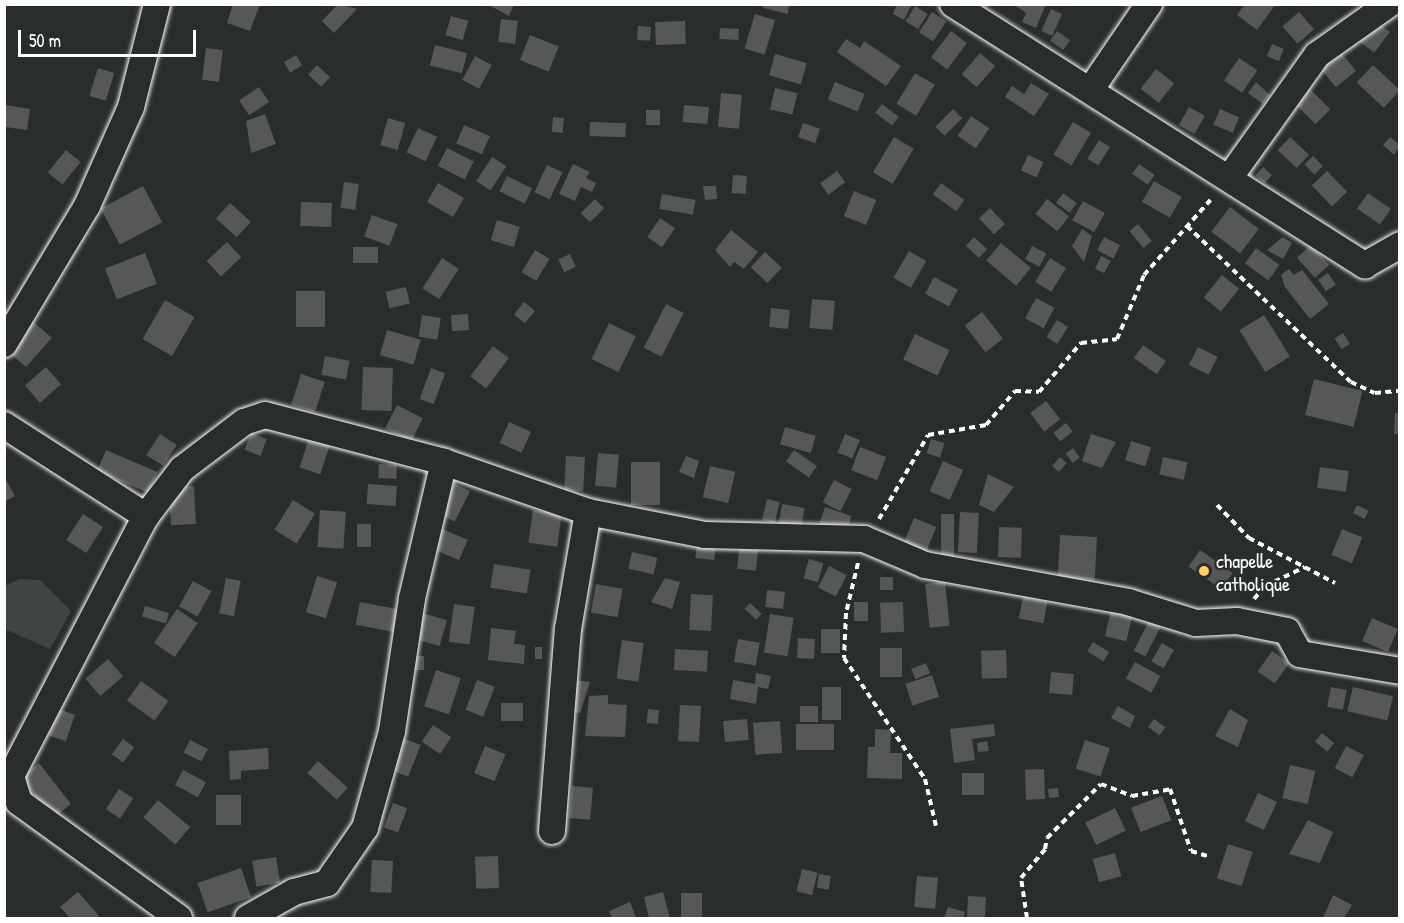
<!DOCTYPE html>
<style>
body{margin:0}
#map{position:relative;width:1404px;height:923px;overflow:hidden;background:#2a2d2e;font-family:"Patrick Hand",sans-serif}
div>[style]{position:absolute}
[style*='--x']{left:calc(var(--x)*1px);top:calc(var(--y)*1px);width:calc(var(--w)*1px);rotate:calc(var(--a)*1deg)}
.green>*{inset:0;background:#414445}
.building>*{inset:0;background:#555758;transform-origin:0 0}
.path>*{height:4px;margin-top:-2px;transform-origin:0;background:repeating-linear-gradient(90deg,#fff 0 6px,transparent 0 10.5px)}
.roads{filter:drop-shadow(0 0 2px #fff) drop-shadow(0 0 2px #fff)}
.street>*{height:26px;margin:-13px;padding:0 13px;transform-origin:13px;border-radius:13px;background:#2a2d2e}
.dots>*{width:16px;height:16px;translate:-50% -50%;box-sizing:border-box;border:3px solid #2a2d2e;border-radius:50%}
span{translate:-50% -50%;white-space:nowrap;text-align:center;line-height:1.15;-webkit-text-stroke:4.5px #2a2d2e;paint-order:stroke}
.poi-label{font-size:20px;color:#fff}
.left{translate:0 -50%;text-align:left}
.frame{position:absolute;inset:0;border:6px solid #fff;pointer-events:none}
.scale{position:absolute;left:18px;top:30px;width:178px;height:27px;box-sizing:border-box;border:3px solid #fff;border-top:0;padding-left:8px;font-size:18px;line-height:21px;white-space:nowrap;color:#fff;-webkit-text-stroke:4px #2a2d2e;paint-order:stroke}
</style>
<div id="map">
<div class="green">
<div style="clip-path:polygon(20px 579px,40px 580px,71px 611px,50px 649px,5px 629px,5px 586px)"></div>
</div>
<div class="building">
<div style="clip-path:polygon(233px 4px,260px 4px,250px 31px,227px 23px)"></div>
<div style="clip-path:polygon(338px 4px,357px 9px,334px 33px,322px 21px)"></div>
<div style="clip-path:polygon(487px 4px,514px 4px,509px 16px)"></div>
<div style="clip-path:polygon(764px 4px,789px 4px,788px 14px,763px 8px)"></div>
<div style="clip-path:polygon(897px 4px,912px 4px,904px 20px,893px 14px)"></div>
<div style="clip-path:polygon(1013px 4px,1046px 4px,1036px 28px,1022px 22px,1026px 13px)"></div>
<div style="clip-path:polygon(1245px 4px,1276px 4px,1257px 30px,1237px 15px)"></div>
<div style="left:915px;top:6px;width:15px;height:18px;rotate:32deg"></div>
<div style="left:1051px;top:9px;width:12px;height:24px;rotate:24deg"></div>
<div style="left:932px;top:12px;width:17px;height:24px;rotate:33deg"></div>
<div style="left:1299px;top:12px;width:23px;height:22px;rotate:49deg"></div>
<div style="left:755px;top:14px;width:21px;height:36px;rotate:17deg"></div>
<div style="left:451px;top:16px;width:18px;height:20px;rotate:16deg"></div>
<div style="left:501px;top:19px;width:17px;height:23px;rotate:7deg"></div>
<div style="left:1374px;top:20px;width:20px;height:26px;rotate:37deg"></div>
<div style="left:685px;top:21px;width:23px;height:30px;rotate:88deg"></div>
<div style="left:638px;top:26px;width:13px;height:14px;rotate:4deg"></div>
<div style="left:720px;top:28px;width:19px;height:11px;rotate:3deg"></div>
<div style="left:951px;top:31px;width:20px;height:33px;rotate:37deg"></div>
<div style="left:1057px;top:31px;width:16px;height:12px;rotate:35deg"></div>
<div style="left:530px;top:35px;width:31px;height:27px;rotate:22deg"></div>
<div style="clip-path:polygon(846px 39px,860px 48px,864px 41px,901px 66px,886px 86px,837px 52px)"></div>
<div style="left:1272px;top:44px;width:13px;height:13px;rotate:23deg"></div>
<div style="left:435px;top:45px;width:33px;height:21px;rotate:14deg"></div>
<div style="left:206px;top:48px;width:17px;height:32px;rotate:7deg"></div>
<div style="left:1339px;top:50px;width:27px;height:26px;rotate:51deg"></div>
<div style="left:980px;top:53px;width:20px;height:28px;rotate:41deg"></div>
<div style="left:775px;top:54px;width:33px;height:22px;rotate:16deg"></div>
<div style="left:296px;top:55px;width:12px;height:14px;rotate:59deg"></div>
<div style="left:475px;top:56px;width:19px;height:27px;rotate:28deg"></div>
<div style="left:1239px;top:58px;width:22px;height:27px;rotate:34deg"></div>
<div style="left:317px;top:65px;width:18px;height:13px;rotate:43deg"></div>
<div style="left:1373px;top:65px;width:37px;height:24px;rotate:43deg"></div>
<div style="left:98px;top:68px;width:17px;height:29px;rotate:17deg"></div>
<div style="left:1156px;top:69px;width:23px;height:25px;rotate:38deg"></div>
<div style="left:915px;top:73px;width:23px;height:36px;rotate:31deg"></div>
<div style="left:835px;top:82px;width:32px;height:19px;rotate:22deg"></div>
<div style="clip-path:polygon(1256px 82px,1270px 95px,1263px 104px,1248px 93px)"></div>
<div style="clip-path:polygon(1031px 83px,1049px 94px,1034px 116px,1005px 97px,1012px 86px,1024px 94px)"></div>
<div style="left:1307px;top:86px;width:33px;height:21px;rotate:45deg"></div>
<div style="left:259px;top:87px;width:18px;height:24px;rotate:56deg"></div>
<div style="left:775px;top:88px;width:23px;height:22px;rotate:13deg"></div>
<div style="left:721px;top:93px;width:21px;height:34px;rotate:5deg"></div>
<div style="left:882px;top:104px;width:21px;height:11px;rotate:37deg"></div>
<div style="clip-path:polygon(5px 105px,30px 109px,27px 130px,5px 127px)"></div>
<div style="left:684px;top:105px;width:25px;height:17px;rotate:5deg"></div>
<div style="left:1189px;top:107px;width:18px;height:21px;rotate:29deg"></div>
<div style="left:953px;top:109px;width:13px;height:25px;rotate:45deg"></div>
<div style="left:1220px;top:109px;width:21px;height:17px;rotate:23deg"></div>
<div style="left:646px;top:110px;width:14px;height:15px"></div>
<div style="clip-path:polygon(265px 114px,276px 144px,251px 153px,246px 121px)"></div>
<div style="left:971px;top:116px;width:22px;height:24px;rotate:34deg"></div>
<div style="left:553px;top:117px;width:11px;height:15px;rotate:5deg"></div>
<div style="left:388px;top:118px;width:18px;height:28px;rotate:16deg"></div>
<div style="left:590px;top:122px;width:36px;height:14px;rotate:2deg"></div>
<div style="left:1073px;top:122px;width:21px;height:38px;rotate:31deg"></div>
<div style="left:803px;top:123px;width:18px;height:15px;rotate:19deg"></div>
<div style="left:464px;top:125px;width:28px;height:20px;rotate:23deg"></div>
<div style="left:418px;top:128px;width:21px;height:27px;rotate:25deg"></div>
<div style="left:894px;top:137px;width:23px;height:41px;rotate:31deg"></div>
<div style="left:1290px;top:137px;width:26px;height:18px;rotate:43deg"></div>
<div style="clip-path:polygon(1390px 137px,1400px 145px,1394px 155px,1383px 145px)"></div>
<div style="left:1099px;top:140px;width:13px;height:22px;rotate:32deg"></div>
<div style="left:447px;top:148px;width:30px;height:20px;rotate:27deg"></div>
<div style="left:66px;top:150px;width:19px;height:29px;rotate:39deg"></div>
<div style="left:1028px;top:155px;width:17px;height:17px;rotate:24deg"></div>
<div style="left:1313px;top:156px;width:14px;height:12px;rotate:45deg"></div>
<div style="left:492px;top:157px;width:17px;height:29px;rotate:33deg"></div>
<div style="clip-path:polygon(573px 164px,590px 172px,586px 178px,596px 183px,592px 192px,581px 187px,575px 201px,559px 194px)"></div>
<div style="left:1139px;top:164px;width:19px;height:12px;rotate:35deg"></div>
<div style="left:547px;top:165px;width:17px;height:30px;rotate:25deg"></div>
<div style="left:1263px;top:167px;width:12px;height:11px;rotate:42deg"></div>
<div style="left:837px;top:171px;width:14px;height:21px;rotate:54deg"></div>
<div style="left:1327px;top:171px;width:29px;height:21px;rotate:46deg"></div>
<div style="left:733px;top:175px;width:14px;height:18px;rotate:4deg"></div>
<div style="left:507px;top:176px;width:28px;height:17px;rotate:26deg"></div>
<div style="left:1154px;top:181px;width:32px;height:24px;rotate:30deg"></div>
<div style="left:344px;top:182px;width:15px;height:26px;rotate:8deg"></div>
<div style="left:438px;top:183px;width:30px;height:22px;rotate:30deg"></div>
<div style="left:941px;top:183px;width:29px;height:14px;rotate:36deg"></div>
<div style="left:143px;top:186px;width:41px;height:48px;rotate:62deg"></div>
<div style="clip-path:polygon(703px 186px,716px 186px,717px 199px,705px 200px)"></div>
<div style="left:854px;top:191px;width:24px;height:27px;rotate:22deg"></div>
<div style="left:1063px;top:193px;width:17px;height:12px;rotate:36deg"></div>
<div style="left:1368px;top:193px;width:28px;height:19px;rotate:35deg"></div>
<div style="left:662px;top:194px;width:34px;height:15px;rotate:10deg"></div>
<div style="left:595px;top:199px;width:13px;height:20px;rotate:45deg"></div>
<div style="left:1047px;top:199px;width:28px;height:19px;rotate:38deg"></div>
<div style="left:1083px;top:201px;width:25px;height:22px;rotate:29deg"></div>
<div style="left:301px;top:202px;width:31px;height:24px;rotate:2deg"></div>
<div style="left:230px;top:203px;width:28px;height:21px;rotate:42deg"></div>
<div style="left:1230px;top:207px;width:36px;height:31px;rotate:37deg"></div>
<div style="left:990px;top:208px;width:22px;height:15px;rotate:47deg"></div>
<div style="left:372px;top:215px;width:27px;height:23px;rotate:20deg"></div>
<div style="left:660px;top:218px;width:18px;height:23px;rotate:34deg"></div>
<div style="left:497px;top:220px;width:24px;height:21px;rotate:17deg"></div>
<div style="left:1138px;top:224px;width:22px;height:11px;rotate:51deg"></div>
<div style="clip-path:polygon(1082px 229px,1092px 236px,1084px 262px,1072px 246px)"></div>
<div style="clip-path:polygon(731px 230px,758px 252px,744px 269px,734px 262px,730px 267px,715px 250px)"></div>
<div style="left:974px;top:237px;width:18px;height:12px;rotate:43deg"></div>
<div style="left:1104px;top:237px;width:18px;height:15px;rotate:27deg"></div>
<div style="clip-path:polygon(1283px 237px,1292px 243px,1283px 259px,1267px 250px)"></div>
<div style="left:227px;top:242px;width:21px;height:28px;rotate:47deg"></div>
<div style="left:1001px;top:243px;width:39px;height:23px;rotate:40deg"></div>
<div style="left:1311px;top:245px;width:27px;height:19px;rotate:48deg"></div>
<div style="left:1032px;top:246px;width:16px;height:15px;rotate:27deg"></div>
<div style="left:378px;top:247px;width:16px;height:25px;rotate:90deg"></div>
<div style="left:1256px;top:248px;width:29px;height:19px;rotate:36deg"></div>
<div style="left:535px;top:250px;width:17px;height:26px;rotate:31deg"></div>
<div style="left:909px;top:251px;width:20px;height:31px;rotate:30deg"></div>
<div style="left:765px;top:252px;width:23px;height:21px;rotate:43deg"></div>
<div style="left:145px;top:253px;width:33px;height:43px;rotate:69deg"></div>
<div style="left:570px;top:254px;width:14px;height:13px;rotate:65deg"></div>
<div style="clip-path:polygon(1101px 256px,1111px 261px,1104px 273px,1095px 269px)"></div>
<div style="left:442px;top:258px;width:20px;height:36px;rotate:33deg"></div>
<div style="left:1050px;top:258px;width:19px;height:28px;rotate:32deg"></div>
<div style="clip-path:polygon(1289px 269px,1294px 275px,1302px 270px,1329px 304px,1310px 319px,1285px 287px,1281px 275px)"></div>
<div style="left:1328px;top:273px;width:14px;height:12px;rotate:56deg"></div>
<div style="left:1222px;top:275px;width:22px;height:29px;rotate:39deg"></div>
<div style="left:934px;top:277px;width:27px;height:19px;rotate:28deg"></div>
<div style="left:406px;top:287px;width:17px;height:21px;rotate:77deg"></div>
<div style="left:296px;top:291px;width:29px;height:36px"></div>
<div style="left:1036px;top:298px;width:21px;height:23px;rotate:28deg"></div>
<div style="left:812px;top:299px;width:23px;height:29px;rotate:5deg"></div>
<div style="left:165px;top:300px;width:34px;height:45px;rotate:30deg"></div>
<div style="left:524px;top:302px;width:14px;height:16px;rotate:39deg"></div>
<div style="left:666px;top:304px;width:20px;height:49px;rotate:27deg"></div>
<div style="left:771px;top:308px;width:19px;height:19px;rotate:6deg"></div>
<div style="left:982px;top:312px;width:34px;height:22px;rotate:52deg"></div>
<div style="left:468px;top:314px;width:16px;height:17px;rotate:86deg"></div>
<div style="left:422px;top:315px;width:19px;height:22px;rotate:9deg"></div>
<div style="left:1264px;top:315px;width:49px;height:29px;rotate:58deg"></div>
<div style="left:29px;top:318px;width:30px;height:39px;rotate:41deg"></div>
<div style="left:1057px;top:320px;width:13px;height:20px;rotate:32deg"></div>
<div style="left:609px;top:323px;width:30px;height:40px;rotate:26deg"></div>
<div style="left:387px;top:330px;width:35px;height:26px;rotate:16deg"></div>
<div style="left:1343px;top:333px;width:13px;height:10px;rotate:58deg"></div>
<div style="left:915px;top:334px;width:38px;height:28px;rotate:25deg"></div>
<div style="left:1143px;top:345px;width:28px;height:16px;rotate:35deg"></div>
<div style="left:493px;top:346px;width:20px;height:38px;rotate:37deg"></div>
<div style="left:1198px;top:347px;width:22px;height:20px;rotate:27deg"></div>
<div style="left:325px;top:356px;width:25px;height:19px;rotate:11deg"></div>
<div style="left:46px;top:367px;width:23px;height:28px;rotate:49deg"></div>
<div style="left:363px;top:367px;width:30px;height:43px;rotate:2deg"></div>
<div style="left:431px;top:368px;width:15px;height:33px;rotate:20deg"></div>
<div style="left:301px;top:374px;width:25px;height:32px;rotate:18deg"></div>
<div style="left:1314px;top:379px;width:50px;height:37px;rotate:14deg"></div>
<div style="left:1046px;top:401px;width:23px;height:20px;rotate:52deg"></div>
<div style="left:397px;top:405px;width:29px;height:26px;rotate:27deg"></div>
<div style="clip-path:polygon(1395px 413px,1400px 413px,1400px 434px,1394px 434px)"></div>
<div style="left:509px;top:422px;width:24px;height:23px;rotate:24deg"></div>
<div style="left:1066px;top:423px;width:11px;height:16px;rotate:52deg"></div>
<div style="left:785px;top:427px;width:32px;height:18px;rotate:16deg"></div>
<div style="left:251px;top:433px;width:17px;height:18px;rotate:21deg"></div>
<div style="left:160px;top:434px;width:20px;height:25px;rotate:33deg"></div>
<div style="left:845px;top:434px;width:16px;height:20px;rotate:22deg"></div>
<div style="clip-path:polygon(1091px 434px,1116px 442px,1102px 468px,1082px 461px)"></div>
<div style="left:309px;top:438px;width:22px;height:31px;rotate:18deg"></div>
<div style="left:931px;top:439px;width:14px;height:15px;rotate:17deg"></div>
<div style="left:1131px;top:441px;width:21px;height:20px;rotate:17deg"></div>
<div style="left:860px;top:447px;width:28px;height:25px;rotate:21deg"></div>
<div style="left:1073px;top:448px;width:12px;height:9px;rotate:55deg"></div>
<div style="left:106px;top:450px;width:56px;height:23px;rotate:23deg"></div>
<div style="left:794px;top:450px;width:28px;height:14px;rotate:35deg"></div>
<div style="left:598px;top:453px;width:21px;height:33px;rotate:5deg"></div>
<div style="left:566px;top:456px;width:19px;height:34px;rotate:3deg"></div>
<div style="clip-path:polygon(686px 456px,699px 461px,694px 478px,679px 472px)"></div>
<div style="left:1060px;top:457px;width:9px;height:12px;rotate:41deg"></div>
<div style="left:1163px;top:457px;width:25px;height:18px;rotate:12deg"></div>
<div style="left:943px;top:461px;width:22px;height:33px;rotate:24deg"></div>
<div style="left:660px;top:462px;width:43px;height:29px;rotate:90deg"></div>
<div style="left:379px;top:464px;width:18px;height:14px;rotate:3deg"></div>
<div style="left:710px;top:466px;width:26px;height:32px;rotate:13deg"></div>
<div style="left:1320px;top:467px;width:29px;height:21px;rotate:8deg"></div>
<div style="clip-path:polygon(988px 474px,1014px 487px,994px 512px,979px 505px)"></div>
<div style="clip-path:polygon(6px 480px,15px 496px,4px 502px,4px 481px)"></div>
<div style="left:834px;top:480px;width:20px;height:25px;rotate:27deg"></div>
<div style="left:454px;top:483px;width:18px;height:34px;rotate:27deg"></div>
<div style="left:368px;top:484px;width:29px;height:20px;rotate:4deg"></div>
<div style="left:194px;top:486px;width:38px;height:25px;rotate:87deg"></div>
<div style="left:767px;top:499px;width:13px;height:22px;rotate:13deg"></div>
<div style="left:293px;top:500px;width:26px;height:35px;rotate:32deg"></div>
<div style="left:782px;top:504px;width:23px;height:21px;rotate:10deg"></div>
<div style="left:1357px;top:505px;width:13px;height:9px;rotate:27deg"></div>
<div style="left:825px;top:507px;width:28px;height:20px;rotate:19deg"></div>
<div style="left:320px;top:510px;width:26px;height:37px;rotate:4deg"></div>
<div style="left:533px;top:510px;width:29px;height:33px;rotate:8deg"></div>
<div style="left:960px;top:512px;width:19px;height:40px;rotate:3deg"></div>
<div style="left:83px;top:514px;width:24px;height:31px;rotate:33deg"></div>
<div style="left:941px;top:514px;width:13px;height:46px"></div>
<div style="left:914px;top:518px;width:24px;height:34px;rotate:22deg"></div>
<div style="left:357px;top:524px;width:14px;height:23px"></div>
<div style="left:999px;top:527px;width:23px;height:30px;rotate:2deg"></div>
<div style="left:440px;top:528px;width:30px;height:22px;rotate:23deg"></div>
<div style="left:1342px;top:529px;width:22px;height:28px;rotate:22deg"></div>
<div style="left:1060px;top:535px;width:37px;height:43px;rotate:3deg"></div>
<div style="left:740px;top:541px;width:19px;height:28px;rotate:6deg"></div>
<div style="left:697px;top:542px;width:19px;height:16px;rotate:6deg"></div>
<div style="left:1200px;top:550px;width:40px;height:20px;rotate:35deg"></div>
<div style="left:632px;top:552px;width:26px;height:17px;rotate:13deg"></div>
<div style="left:809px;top:559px;width:15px;height:20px;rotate:16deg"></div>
<div style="left:494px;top:564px;width:37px;height:24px;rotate:9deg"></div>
<div style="left:829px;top:566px;width:20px;height:24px;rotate:27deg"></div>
<div style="left:317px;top:576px;width:21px;height:38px;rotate:17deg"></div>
<div style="left:880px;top:577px;width:13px;height:13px"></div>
<div style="left:226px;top:578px;width:15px;height:36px;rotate:11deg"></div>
<div style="clip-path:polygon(665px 578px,680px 582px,672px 609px,651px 602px)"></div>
<div style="left:193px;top:581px;width:21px;height:29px;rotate:29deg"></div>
<div style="left:945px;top:582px;width:44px;height:20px;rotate:84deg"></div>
<div style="left:596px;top:584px;width:27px;height:29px;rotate:10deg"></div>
<div style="left:767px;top:590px;width:18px;height:17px;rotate:6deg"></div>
<div style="left:691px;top:594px;width:22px;height:36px;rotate:3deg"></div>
<div style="left:1023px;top:597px;width:25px;height:22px;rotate:11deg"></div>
<div style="left:360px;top:602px;width:41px;height:23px;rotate:11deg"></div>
<div style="left:854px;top:602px;width:14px;height:19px"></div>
<div style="left:903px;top:602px;width:30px;height:23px;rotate:88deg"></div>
<div style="left:750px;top:603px;width:16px;height:8px;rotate:43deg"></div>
<div style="left:454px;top:604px;width:21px;height:38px;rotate:8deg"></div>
<div style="left:145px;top:606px;width:25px;height:11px;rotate:16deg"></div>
<div style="left:177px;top:609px;width:25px;height:41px;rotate:34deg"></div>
<div style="left:1111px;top:610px;width:22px;height:27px;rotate:13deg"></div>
<div style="left:422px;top:613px;width:26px;height:27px;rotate:16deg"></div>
<div style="left:770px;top:614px;width:24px;height:39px;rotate:9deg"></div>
<div style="left:1152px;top:615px;width:13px;height:40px;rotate:27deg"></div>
<div style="left:1372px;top:618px;width:28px;height:25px;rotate:23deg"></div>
<div style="clip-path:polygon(491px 628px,516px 631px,514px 644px,525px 645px,524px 664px,488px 660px)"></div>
<div style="left:821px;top:629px;width:19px;height:24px"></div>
<div style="left:798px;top:638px;width:17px;height:20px;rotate:3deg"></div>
<div style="left:738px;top:639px;width:22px;height:23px;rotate:10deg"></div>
<div style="left:622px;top:640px;width:22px;height:39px;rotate:8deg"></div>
<div style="left:1093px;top:642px;width:19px;height:11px;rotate:32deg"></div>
<div style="left:1162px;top:643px;width:14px;height:21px;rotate:30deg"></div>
<div style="left:535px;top:647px;width:7px;height:12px"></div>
<div style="left:880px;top:648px;width:22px;height:29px"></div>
<div style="left:675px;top:649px;width:33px;height:21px;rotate:3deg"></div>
<div style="left:1006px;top:650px;width:28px;height:25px;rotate:88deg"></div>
<div style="left:1272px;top:651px;width:21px;height:25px;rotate:35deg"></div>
<div style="left:424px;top:656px;width:14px;height:14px;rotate:90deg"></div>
<div style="left:108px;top:659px;width:23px;height:30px;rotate:49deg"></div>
<div style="left:1135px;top:662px;width:29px;height:19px;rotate:29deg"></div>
<div style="left:926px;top:663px;width:11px;height:16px;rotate:68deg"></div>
<div style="left:436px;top:670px;width:26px;height:38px;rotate:18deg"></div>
<div style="left:1051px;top:672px;width:23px;height:21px;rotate:5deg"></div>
<div style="clip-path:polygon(756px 673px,771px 676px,768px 689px,758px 687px,756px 704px,730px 699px,733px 680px,755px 684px)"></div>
<div style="left:932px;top:675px;width:23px;height:28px;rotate:72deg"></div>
<div style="clip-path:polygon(566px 679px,590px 682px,580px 713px,562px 710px)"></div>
<div style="left:477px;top:680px;width:19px;height:32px;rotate:21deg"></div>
<div style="left:141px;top:681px;width:34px;height:24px;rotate:36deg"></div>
<div style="left:822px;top:687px;width:19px;height:33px"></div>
<div style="left:1331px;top:687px;width:16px;height:20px;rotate:11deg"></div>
<div style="left:1353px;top:687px;width:41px;height:25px;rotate:13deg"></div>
<div style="clip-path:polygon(608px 695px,608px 704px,627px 705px,625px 737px,585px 736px,589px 696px)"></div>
<div style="left:501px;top:703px;width:22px;height:18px"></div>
<div style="left:680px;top:705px;width:21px;height:36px;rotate:3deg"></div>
<div style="left:800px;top:706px;width:18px;height:16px"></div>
<div style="clip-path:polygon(1118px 706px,1135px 716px,1130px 728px,1111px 718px)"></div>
<div style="left:58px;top:709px;width:18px;height:28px;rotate:19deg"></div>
<div style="left:648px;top:709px;width:11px;height:14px;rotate:5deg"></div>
<div style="clip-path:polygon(1230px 709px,1248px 720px,1238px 747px,1215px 736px)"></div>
<div style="left:747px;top:719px;width:21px;height:24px;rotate:85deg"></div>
<div style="left:1154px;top:719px;width:14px;height:10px;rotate:36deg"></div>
<div style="left:780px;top:721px;width:32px;height:27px;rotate:86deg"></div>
<div style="left:796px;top:724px;width:38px;height:26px"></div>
<div style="clip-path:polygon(994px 724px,995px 736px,972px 739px,975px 760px,954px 763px,950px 729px)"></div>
<div style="left:433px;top:725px;width:22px;height:20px;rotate:34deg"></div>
<div style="clip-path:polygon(875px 729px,891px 730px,890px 753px,902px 753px,902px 779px,867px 778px,868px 747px,875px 747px)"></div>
<div style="left:1322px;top:733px;width:16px;height:11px;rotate:40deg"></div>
<div style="left:400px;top:737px;width:22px;height:34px;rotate:21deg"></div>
<div style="left:123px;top:739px;width:14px;height:19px;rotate:36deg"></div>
<div style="left:190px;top:740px;width:20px;height:14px;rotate:27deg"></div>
<div style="left:1085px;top:740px;width:26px;height:30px;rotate:18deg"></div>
<div style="clip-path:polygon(987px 741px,989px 751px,978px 752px,977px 743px)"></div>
<div style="left:485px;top:746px;width:22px;height:29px;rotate:22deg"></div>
<div style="left:1346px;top:746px;width:20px;height:25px;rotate:27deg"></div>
<div style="clip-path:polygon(268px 748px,269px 769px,241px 771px,241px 779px,230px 780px,229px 751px)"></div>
<div style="left:318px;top:761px;width:40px;height:16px;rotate:42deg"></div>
<div style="left:39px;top:763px;width:52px;height:23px;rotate:52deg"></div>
<div style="left:1290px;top:765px;width:26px;height:34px;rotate:13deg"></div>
<div style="left:1044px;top:769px;width:30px;height:19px;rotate:88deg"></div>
<div style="left:183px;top:770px;width:26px;height:17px;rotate:28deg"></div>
<div style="left:984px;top:773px;width:22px;height:22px;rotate:90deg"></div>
<div style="left:572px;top:786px;width:21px;height:32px;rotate:5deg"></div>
<div style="left:1058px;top:788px;width:9px;height:10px;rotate:84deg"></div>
<div style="left:119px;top:789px;width:17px;height:24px;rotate:33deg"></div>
<div style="left:1258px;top:793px;width:21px;height:31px;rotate:25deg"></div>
<div style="left:216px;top:795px;width:25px;height:30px"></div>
<div style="left:1162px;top:796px;width:26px;height:33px;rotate:69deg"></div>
<div style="left:158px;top:800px;width:42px;height:23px;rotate:40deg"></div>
<div style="left:393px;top:803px;width:15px;height:26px;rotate:20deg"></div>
<div style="left:1115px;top:808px;width:25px;height:33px;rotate:64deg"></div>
<div style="clip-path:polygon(1308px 820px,1333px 832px,1320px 863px,1289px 854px)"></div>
<div style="left:1228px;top:844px;width:26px;height:36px;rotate:18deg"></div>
<div style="left:1115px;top:853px;width:24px;height:23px;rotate:75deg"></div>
<div style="left:498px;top:856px;width:32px;height:23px;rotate:88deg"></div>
<div style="left:276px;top:857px;width:26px;height:24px;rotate:81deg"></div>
<div style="left:372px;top:860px;width:21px;height:32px;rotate:3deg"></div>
<div style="left:241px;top:868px;width:31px;height:46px;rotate:71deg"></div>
<div style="left:802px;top:869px;width:16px;height:23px;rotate:14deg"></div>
<div style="left:819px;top:874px;width:12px;height:14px;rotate:9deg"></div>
<div style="left:917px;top:876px;width:21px;height:31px;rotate:5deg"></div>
<div style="clip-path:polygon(78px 892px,99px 916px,96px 918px,70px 918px,60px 907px)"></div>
<div style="clip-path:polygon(663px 892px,670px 918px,649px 918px,644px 897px)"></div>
<div style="left:681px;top:893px;width:21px;height:25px"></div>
<div style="clip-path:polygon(1333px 895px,1352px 905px,1344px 918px,1323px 918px)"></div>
<div style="left:968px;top:896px;width:18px;height:22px;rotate:3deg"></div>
<div style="clip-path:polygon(630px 902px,636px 918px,612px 918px,609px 911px)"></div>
<div style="clip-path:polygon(948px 907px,965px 912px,963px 918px,944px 918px)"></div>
</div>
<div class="path">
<div style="--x:1187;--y:226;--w:226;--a:43.6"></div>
<div style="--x:1351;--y:382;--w:26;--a:25"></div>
<div style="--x:1375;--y:393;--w:25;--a:-5"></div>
<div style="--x:1217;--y:505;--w:46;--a:45.9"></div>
<div style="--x:1249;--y:538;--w:97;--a:27.6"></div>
<div style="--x:879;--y:519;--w:97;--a:-59.7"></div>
<div style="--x:928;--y:435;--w:59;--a:-9.8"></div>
<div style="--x:986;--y:425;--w:45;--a:-49.5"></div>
<div style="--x:1015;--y:391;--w:24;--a:2"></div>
<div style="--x:1039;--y:392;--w:65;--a:-49.4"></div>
<div style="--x:1081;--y:343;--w:36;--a:-6"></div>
<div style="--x:1117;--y:339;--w:69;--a:-67.1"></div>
<div style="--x:1144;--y:275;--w:104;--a:-48.5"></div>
<div style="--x:858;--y:563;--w:51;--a:103.5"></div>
<div style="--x:846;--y:613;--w:45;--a:92.5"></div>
<div style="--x:844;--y:658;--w:146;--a:56.2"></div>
<div style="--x:925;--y:779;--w:48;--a:76.8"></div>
<div style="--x:1254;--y:599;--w:17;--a:-50"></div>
<div style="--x:1265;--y:586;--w:44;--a:-25.4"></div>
<div style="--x:1027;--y:918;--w:40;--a:-98.5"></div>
<div style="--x:1021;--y:878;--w:38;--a:-50"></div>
<div style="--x:1045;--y:849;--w:11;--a:-80"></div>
<div style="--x:1047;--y:838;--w:76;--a:-45"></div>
<div style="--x:1101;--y:784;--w:33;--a:21"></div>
<div style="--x:1132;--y:796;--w:39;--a:-10"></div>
<div style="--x:1170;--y:789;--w:65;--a:71.3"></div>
<div style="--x:1191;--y:851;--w:17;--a:17"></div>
</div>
<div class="roads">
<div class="street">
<div style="--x:953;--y:4;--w:488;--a:32.4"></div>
<div style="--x:1365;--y:265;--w:40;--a:-29.7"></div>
<div style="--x:1091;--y:89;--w:103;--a:-55.7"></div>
<div style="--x:1230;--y:177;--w:150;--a:-54.5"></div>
<div style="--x:1317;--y:55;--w:88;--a:-35.3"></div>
<div style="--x:4;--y:344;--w:161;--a:-59"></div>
<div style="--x:87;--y:206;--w:108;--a:-66"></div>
<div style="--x:131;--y:107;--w:106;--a:-75.8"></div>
<div style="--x:4;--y:425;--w:169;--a:32.7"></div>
<div style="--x:552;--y:831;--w:203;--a:-85.5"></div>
<div style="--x:568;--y:629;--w:119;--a:-80.3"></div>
<div style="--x:179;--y:918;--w:198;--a:-144.1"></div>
<div style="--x:19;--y:802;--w:27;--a:-107"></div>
<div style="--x:11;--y:776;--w:293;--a:-62.6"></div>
<div style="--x:146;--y:516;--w:59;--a:-52.5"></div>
<div style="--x:182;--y:469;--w:78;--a:-37.2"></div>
<div style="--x:244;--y:422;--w:22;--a:-18"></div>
<div style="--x:265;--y:415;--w:185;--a:14.7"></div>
<div style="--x:444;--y:462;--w:152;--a:19.1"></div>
<div style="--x:588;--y:512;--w:119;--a:11.1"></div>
<div style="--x:705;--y:535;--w:159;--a:1.4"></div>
<div style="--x:864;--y:539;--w:66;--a:23.1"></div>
<div style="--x:925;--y:565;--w:206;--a:10.3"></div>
<div style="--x:1128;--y:602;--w:71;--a:17.2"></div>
<div style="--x:1196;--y:623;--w:41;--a:-2.8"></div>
<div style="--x:1237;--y:621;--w:51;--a:11.3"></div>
<div style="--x:1287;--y:631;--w:26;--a:61"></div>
<div style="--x:1300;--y:654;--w:101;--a:9.6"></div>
<div style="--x:248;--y:918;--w:53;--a:-29.5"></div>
<div style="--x:294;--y:892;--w:34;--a:-15"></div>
<div style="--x:327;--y:883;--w:67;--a:-55.4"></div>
<div style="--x:365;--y:828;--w:101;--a:-74.4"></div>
<div style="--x:392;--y:731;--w:134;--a:-81.4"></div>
<div style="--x:412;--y:598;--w:140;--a:-76.8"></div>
</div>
</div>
<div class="dots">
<div style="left:1204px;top:571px;background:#ffd166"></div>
</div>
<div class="poi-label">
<span class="left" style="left:1216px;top:572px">chapelle<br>catholique</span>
</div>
<div class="frame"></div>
<div class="scale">50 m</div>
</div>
